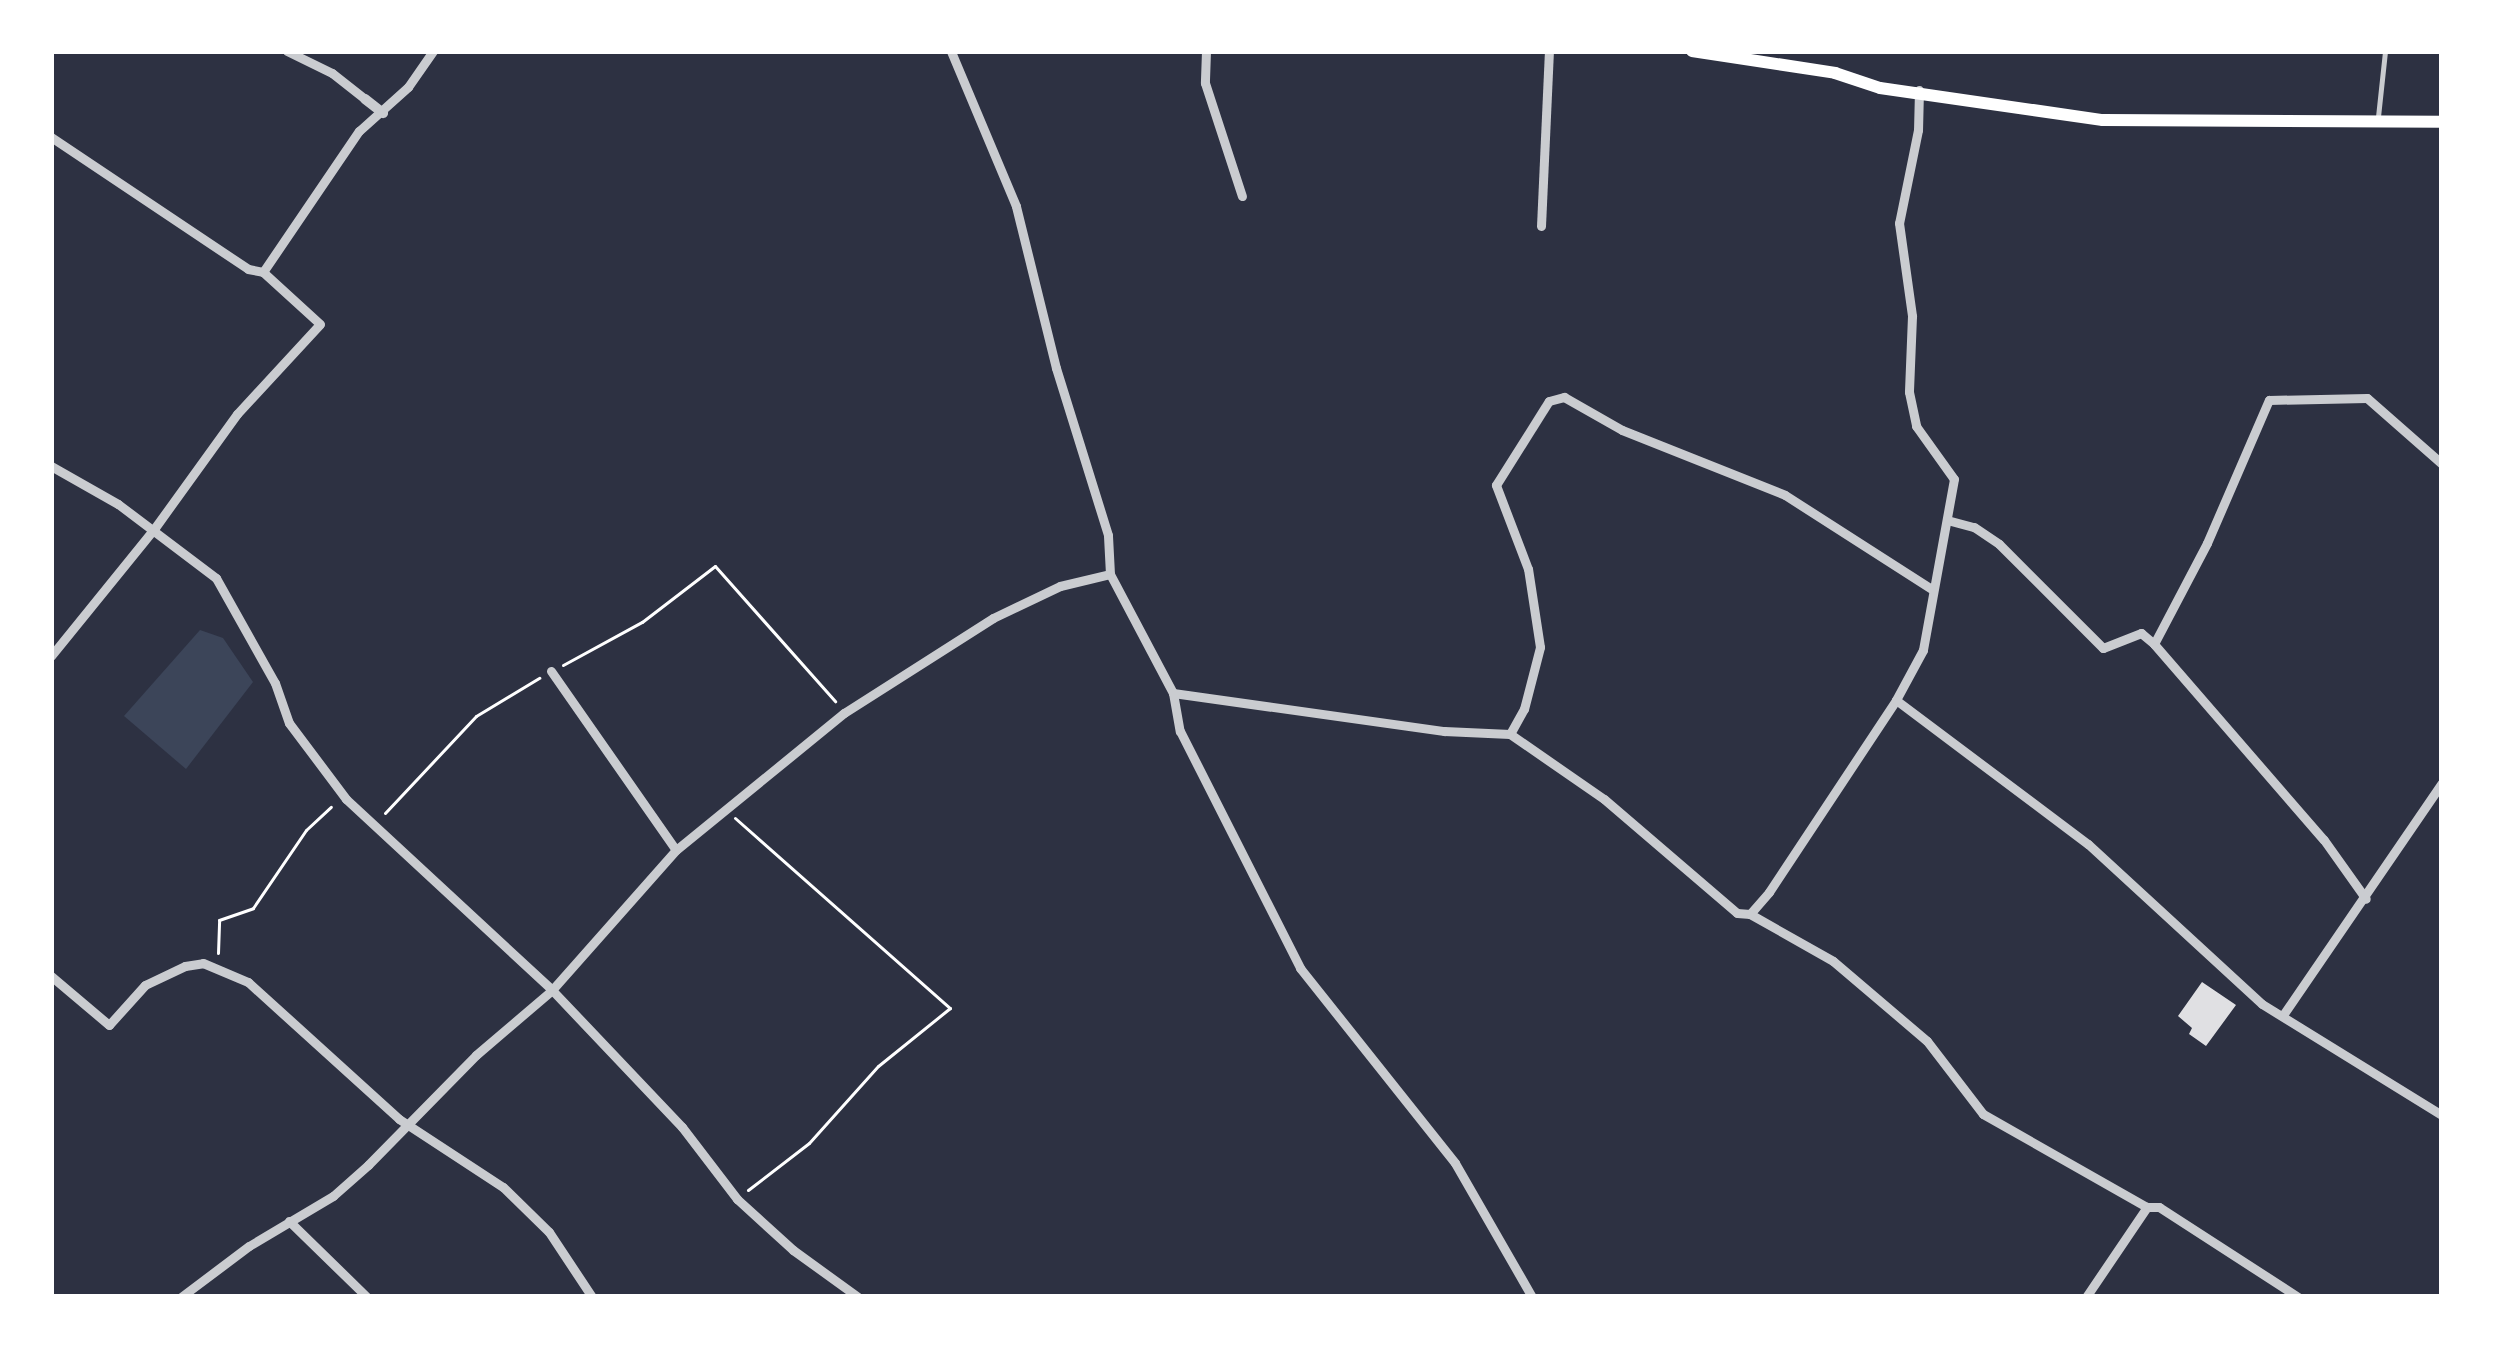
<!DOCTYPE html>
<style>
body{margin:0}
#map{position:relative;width:2493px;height:1348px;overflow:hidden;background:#2d3142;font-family:Overpass,sans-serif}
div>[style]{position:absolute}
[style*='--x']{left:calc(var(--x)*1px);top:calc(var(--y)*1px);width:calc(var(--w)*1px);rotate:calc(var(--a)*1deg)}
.green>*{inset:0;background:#3c4559}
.building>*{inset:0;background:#e0e0e3}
.path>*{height:3px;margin:-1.5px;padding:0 1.5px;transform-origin:1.5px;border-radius:1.5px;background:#fff}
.service>*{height:4.5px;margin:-2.25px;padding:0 2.25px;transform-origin:2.25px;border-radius:2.25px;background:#caccd0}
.minor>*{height:9px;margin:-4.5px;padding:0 4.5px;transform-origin:4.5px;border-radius:4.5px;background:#caccd0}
.tertiary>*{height:10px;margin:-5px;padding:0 5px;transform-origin:5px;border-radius:5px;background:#caccd0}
.secondary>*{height:12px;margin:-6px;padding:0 6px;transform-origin:6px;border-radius:6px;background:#fff}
span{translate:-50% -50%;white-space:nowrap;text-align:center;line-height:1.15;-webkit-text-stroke:12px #fff;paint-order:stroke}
.frame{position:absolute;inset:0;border:54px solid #fff;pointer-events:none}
</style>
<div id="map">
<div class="green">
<div style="clip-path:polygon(200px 630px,223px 638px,253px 682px,186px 769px,124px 716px)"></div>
</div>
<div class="building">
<div style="clip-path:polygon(2202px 982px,2236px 1005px,2206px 1046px,2189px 1034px,2192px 1028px,2178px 1016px)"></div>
</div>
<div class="path">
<div style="--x:563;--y:665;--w:90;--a:-28.6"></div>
<div style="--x:642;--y:622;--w:92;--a:-37.5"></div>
<div style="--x:715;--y:566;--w:181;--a:48.4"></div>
<div style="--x:385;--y:813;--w:133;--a:-46.8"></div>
<div style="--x:476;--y:716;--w:74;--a:-31.1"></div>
<div style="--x:735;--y:818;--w:287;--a:41.5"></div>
<div style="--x:950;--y:1008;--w:92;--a:141.1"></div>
<div style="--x:878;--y:1066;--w:103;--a:131.9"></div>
<div style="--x:809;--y:1143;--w:77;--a:142.4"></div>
<div style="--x:218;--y:953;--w:33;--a:-88"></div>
<div style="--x:219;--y:920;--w:36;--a:-19"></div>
<div style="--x:253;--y:908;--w:94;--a:-55.8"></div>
<div style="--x:306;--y:830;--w:34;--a:-43"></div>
</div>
<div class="service">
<div style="--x:2378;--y:117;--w:66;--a:-83.9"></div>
</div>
<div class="minor">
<div style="--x:287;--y:51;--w:50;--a:26.1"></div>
<div style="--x:332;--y:73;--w:42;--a:38.2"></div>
<div style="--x:1206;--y:51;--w:32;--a:92"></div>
<div style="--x:1205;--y:83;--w:119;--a:71.9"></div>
<div style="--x:1919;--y:90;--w:40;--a:91.4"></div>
<div style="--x:1918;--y:130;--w:95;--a:101.5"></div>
<div style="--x:1899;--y:223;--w:94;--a:82"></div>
<div style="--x:1912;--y:316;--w:76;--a:92.3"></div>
<div style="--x:1909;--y:392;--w:35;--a:78"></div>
<div style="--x:1916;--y:426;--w:65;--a:54.4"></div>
<div style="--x:1954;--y:479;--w:174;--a:100.3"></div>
<div style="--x:1923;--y:650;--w:57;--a:118.4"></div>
<div style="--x:1896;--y:700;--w:240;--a:36.9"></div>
<div style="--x:2088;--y:844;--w:236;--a:42.6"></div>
<div style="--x:2262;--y:1004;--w:211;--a:31.7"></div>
<div style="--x:51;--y:137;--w:237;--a:33.8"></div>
<div style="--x:248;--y:269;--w:15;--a:11"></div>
<div style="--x:1541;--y:226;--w:175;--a:-87.4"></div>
<div style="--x:51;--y:466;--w:77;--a:29.6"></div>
<div style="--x:118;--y:504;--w:123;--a:37.1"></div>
<div style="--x:216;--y:578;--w:120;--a:60.7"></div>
<div style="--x:275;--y:683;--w:42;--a:70.7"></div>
<div style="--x:289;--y:723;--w:95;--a:53.1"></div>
<div style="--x:346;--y:799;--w:281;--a:42.8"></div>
<div style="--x:552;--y:990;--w:189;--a:46.5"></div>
<div style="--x:682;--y:1127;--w:91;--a:52.6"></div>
<div style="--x:737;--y:1199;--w:76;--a:42.3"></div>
<div style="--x:793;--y:1250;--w:80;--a:35.9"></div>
<div style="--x:1947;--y:520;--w:28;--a:15"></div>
<div style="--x:1974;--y:527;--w:30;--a:34"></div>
<div style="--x:1999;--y:544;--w:147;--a:45"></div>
<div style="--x:2103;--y:648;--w:41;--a:-21.5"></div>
<div style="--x:2141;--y:633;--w:17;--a:40"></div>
<div style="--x:2154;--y:644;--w:259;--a:49.1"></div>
<div style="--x:2324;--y:840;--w:72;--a:54.6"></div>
<div style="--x:1110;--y:574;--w:135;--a:62.1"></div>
<div style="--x:1173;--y:693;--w:274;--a:8"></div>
<div style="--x:1444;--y:731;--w:66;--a:2.6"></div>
<div style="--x:1510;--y:734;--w:114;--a:34.7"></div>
<div style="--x:1604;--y:799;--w:175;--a:40.6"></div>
<div style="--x:1737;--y:913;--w:13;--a:4"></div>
<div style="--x:1750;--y:914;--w:29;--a:-49"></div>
<div style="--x:1769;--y:892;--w:230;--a:-56.5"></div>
<div style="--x:2154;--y:644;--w:114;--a:-62.3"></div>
<div style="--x:2207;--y:543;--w:156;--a:-66.6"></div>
<div style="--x:2269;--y:400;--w:98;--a:-1.2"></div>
<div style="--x:2367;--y:398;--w:100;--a:41.3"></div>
<div style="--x:51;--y:656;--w:164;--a:-51"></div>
<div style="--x:154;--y:529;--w:142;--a:-54.2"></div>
<div style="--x:237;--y:414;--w:122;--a:-47.3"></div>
<div style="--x:320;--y:324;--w:77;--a:-137.6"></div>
<div style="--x:263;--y:272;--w:171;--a:-55.8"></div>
<div style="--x:359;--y:131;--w:66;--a:-41.9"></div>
<div style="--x:408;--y:87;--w:44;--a:-55.2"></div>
<div style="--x:551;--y:671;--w:218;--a:55.1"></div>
<div style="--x:1173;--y:693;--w:39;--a:80"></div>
<div style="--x:1180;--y:731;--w:266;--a:63.1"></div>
<div style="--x:1300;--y:968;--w:249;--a:51.5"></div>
<div style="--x:1455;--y:1163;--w:155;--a:60.1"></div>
<div style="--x:1510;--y:734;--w:29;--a:-61"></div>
<div style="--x:1524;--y:709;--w:64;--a:-75.5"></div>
<div style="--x:1540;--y:647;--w:79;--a:-98.7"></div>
<div style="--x:1528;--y:569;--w:90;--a:-110.9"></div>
<div style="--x:1496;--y:485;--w:99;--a:-57.8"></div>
<div style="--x:1549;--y:401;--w:16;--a:-15"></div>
<div style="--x:1564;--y:397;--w:67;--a:29.6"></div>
<div style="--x:1622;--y:430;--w:175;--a:21.7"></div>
<div style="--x:1785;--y:495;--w:176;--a:32.7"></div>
<div style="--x:1750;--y:914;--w:95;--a:29.5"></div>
<div style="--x:1833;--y:961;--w:123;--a:40.4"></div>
<div style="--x:1927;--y:1041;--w:92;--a:52.5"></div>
<div style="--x:1983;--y:1114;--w:189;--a:29.6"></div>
<div style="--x:2147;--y:1207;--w:12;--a:0"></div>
<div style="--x:2159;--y:1207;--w:166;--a:32.9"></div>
<div style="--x:51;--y:976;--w:76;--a:40.2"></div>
<div style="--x:109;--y:1025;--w:54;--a:-48"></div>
<div style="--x:145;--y:985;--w:44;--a:-25.4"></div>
<div style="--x:185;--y:966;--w:18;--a:-9"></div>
<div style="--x:203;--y:963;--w:49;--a:22.9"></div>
<div style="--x:248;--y:982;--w:204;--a:42.2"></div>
<div style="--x:399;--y:1119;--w:124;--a:33.2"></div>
<div style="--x:503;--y:1187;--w:64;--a:44.4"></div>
<div style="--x:549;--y:1232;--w:78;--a:56.5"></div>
<div style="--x:2283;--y:1015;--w:281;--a:-55.6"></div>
<div style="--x:289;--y:1221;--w:109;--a:44.3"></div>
<div style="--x:181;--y:1297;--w:85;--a:-36.9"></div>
<div style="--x:249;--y:1246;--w:98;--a:-30.8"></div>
<div style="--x:333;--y:1196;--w:47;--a:-41.5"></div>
<div style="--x:368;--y:1165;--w:154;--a:-45.5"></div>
<div style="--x:476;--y:1055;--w:100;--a:-40.5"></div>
<div style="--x:552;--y:990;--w:187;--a:-48.5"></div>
<div style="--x:676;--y:850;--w:217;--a:-39.2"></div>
<div style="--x:844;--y:713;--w:177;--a:-32.5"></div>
<div style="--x:993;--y:618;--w:74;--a:-25.5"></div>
<div style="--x:1060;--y:586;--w:51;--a:-13.5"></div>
<div style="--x:1110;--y:574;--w:39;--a:-93"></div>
<div style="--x:1108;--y:535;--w:175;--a:-107.3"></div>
<div style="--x:1056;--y:368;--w:167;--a:-103.9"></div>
<div style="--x:1016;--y:206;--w:168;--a:-112.8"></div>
<div style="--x:2086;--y:1297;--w:109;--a:-55.9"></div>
</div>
<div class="tertiary">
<div style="--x:365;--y:99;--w:23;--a:38"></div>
</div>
<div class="secondary">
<div style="--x:1692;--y:51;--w:145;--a:8.7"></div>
<div style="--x:1835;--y:73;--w:47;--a:18.4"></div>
<div style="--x:1880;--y:88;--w:225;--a:8.2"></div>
<div style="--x:2103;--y:120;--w:339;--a:0.3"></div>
</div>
<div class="frame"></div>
</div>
